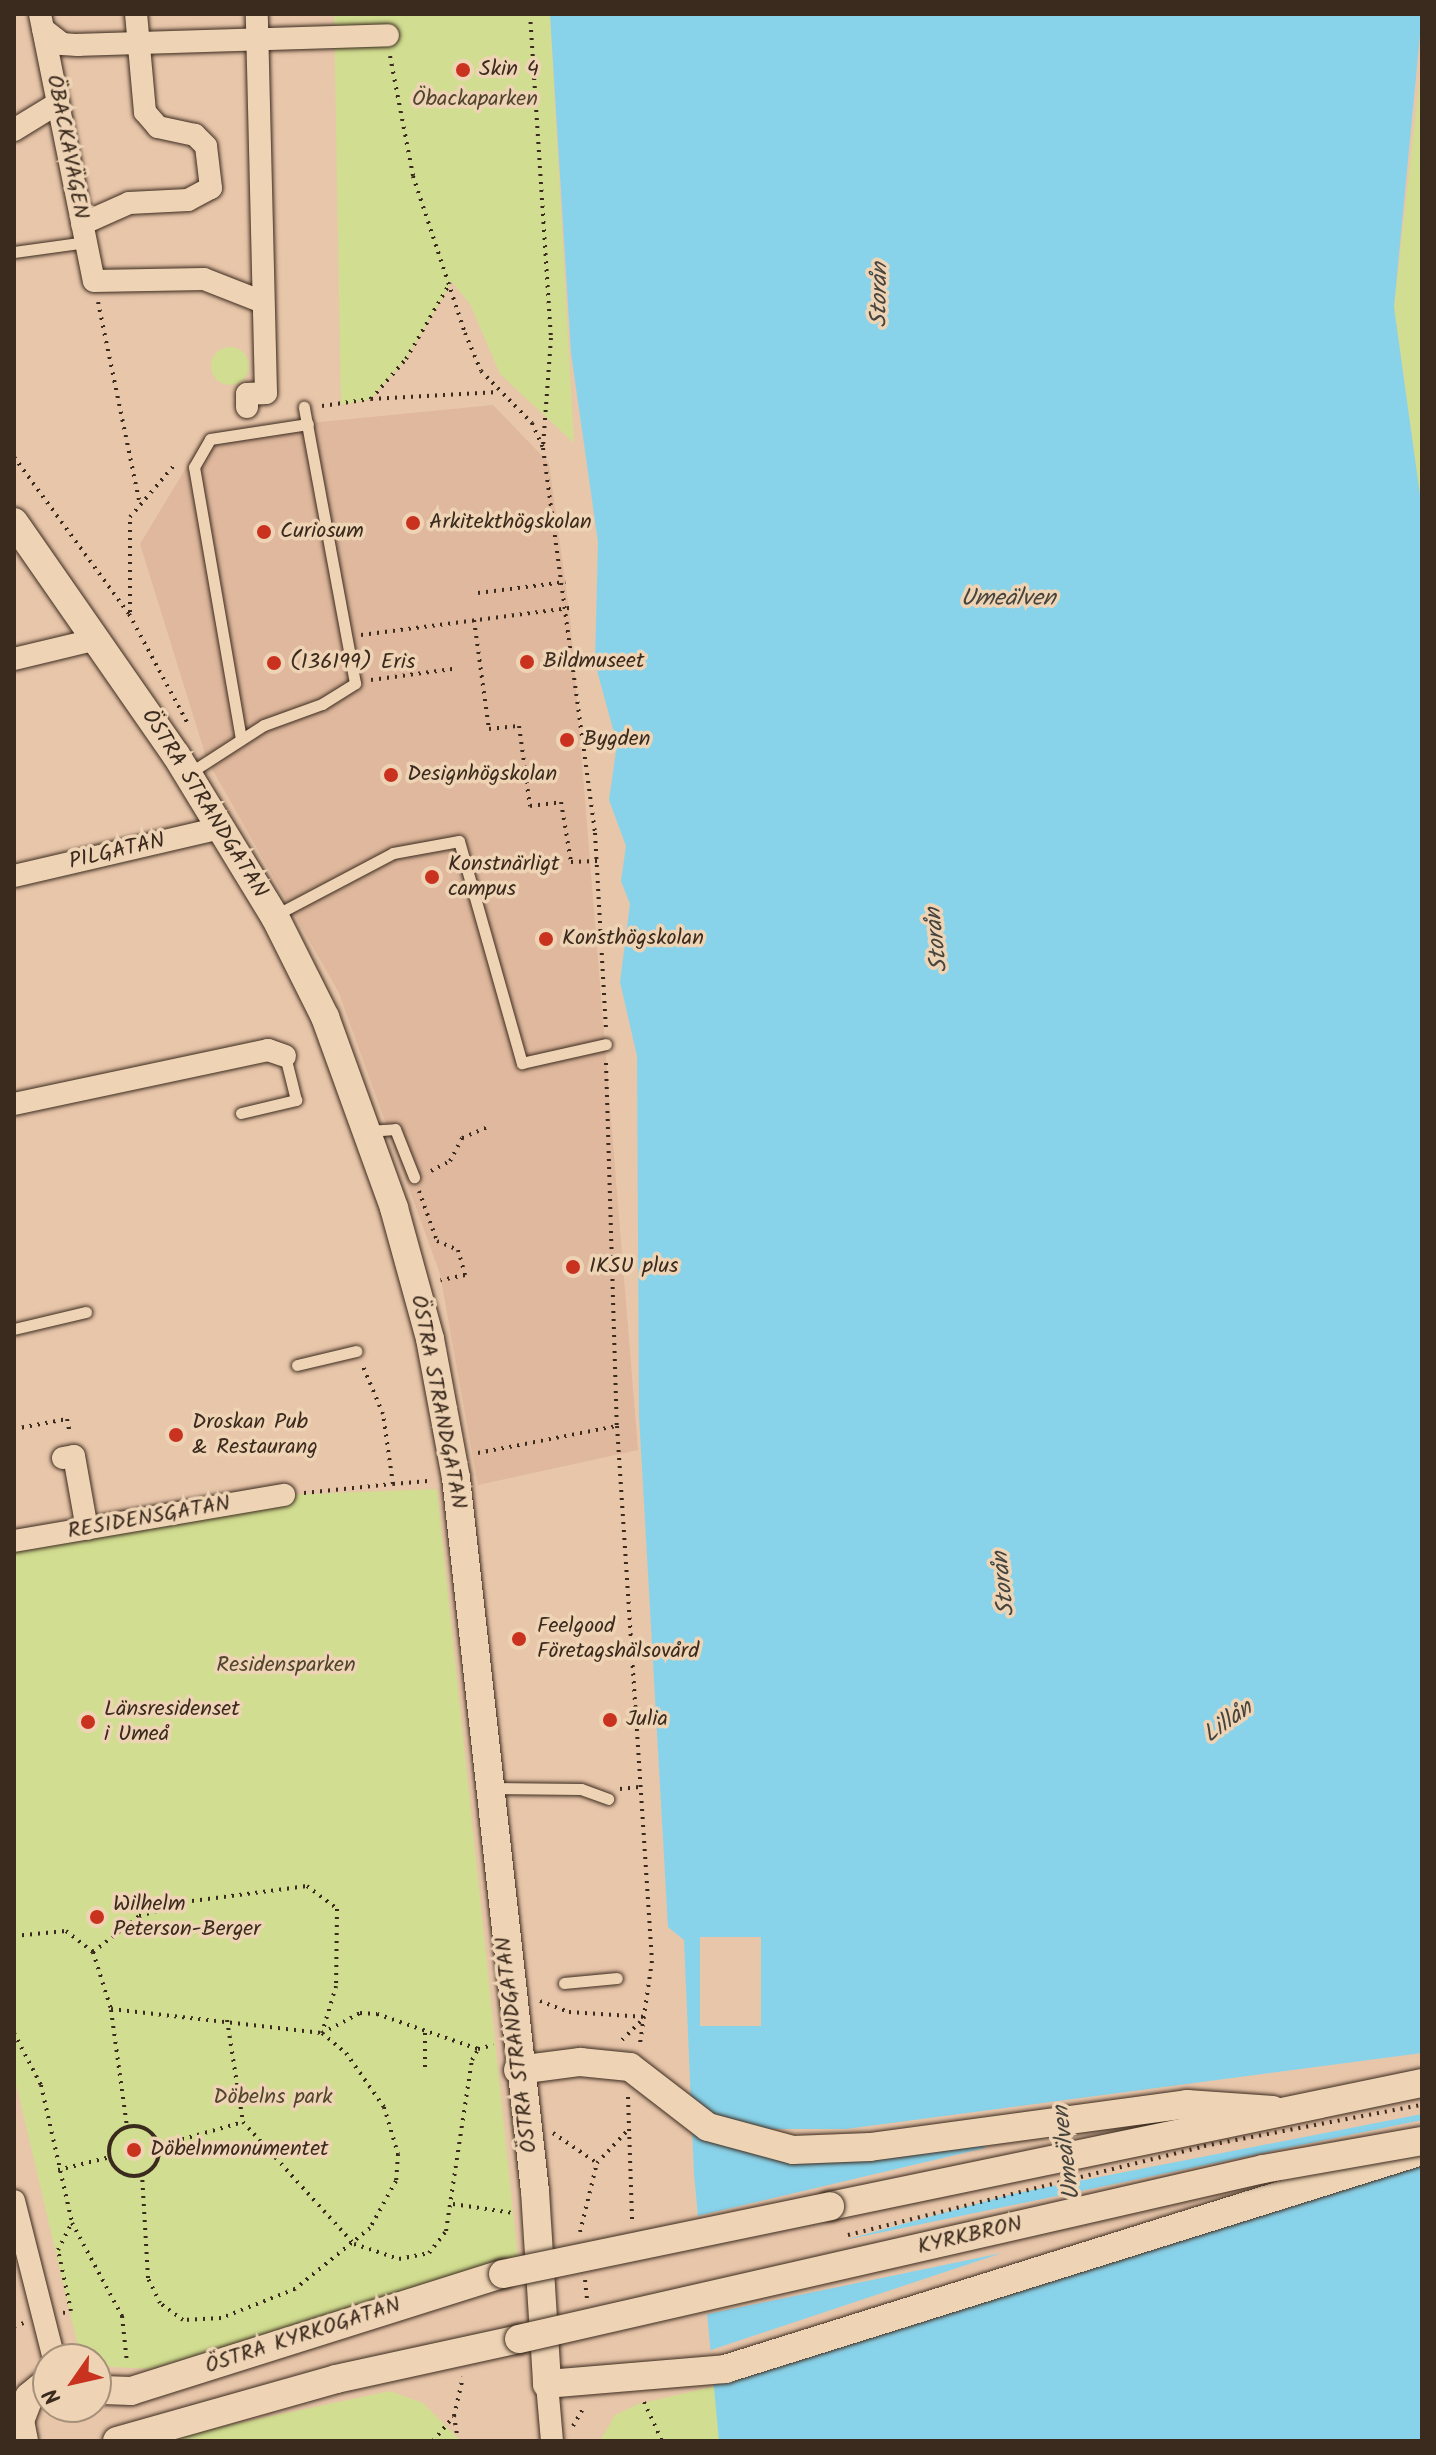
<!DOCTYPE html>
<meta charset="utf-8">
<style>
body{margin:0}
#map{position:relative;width:1436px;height:2455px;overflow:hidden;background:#e8c6aa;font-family:Kalam,sans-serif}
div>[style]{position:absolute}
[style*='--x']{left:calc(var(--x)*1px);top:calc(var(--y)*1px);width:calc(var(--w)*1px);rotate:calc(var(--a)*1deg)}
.built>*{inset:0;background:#dfb89d}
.green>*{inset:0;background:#d1dd90}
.round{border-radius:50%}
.water>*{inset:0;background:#89d3ea}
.pier>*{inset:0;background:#e8c6aa;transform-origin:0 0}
.path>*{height:4px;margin-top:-2px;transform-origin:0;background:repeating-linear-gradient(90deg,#3b2a1e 0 2px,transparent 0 8px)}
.path>.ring{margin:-2px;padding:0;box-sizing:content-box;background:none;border:4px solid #3b2a1e;border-radius:50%}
.roads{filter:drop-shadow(0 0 2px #3b2a1e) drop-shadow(0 0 2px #3b2a1e)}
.service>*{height:11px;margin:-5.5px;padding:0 5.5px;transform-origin:5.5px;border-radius:5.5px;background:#eed4b5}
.minor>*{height:22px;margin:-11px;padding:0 11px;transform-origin:11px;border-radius:11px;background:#eed4b5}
.tertiary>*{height:28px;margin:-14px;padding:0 14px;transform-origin:14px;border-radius:14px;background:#eed4b5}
.path-bridge>*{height:4px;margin-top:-2px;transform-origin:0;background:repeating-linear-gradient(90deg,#3b2a1e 0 2px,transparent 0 8px)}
.bridges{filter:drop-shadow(0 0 2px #3b2a1e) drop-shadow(0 0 2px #3b2a1e)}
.tertiary-bridge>*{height:28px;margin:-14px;padding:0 14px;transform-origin:14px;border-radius:14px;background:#eed4b5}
.dots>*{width:22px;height:22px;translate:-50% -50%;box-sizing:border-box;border:4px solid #eed4b5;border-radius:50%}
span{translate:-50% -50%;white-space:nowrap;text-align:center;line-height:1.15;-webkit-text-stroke:7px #eed4b5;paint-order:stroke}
.poi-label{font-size:22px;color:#3b2a1e}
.left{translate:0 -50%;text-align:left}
.park-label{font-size:22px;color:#52452f}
.street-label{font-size:22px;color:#3b2a1e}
.water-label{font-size:24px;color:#47433d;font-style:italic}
.frame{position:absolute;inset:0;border:16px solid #3b2a1e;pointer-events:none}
.north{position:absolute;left:32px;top:2343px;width:80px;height:80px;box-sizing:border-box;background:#eed4b5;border:2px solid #a69079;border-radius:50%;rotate:236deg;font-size:22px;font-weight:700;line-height:32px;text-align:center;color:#3b2a1e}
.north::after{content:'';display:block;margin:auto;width:28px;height:36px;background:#c8321e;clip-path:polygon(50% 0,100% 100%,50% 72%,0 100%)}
</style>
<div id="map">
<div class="built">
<div style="clip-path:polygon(493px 405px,549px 463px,570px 616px,638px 1450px,478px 1485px,440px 1274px,339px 993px,207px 760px,140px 544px,207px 433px)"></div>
</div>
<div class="green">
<div style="clip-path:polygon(334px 14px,550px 14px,574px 443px,500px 374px,470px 304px,452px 282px,406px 359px,371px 399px,341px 405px)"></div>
<div style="clip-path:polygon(1422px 59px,1422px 510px,1394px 307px)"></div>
<div class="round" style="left:211px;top:347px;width:38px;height:38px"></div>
<div style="clip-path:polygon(437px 1489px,518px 2259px,150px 2369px,96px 2366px,79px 2351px,14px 2075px,14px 1541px,284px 1495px)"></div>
<div style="clip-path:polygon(716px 2386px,719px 2441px,600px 2441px,615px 2415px,638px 2404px)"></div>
<div style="clip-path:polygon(390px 2391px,423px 2403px,461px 2441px,154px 2441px)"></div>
</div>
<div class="water">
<div style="clip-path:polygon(550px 14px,1422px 14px,1394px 307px,1422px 510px,1422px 2441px,719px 2441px,694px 2174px,684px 1940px,668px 1927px,639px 1415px,637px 1056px,620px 982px,630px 904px,621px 881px,626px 846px,609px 800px,617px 744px,595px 663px,598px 542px,571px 353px)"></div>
</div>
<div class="pier">
<div style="left:761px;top:1937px;width:89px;height:61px;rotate:90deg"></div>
<div style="clip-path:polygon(1422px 2053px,1422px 2114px,1012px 2194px,845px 2240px,1422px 2120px,1422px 2161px,712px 2383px,708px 2351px,1002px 2253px,703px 2315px,693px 2217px,985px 2148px,984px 2138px,774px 2154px,708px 2112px,762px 2129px,846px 2129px)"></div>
</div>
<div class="path">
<div style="--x:530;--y:14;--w:325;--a:86.3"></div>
<div style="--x:551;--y:338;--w:108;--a:94.2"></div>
<div style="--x:390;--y:56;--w:122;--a:79.1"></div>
<div style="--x:413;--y:176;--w:165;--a:71.7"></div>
<div style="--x:465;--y:333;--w:41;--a:67.2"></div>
<div style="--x:481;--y:371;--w:73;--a:45.6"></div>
<div style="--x:532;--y:423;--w:27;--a:66"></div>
<div style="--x:543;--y:448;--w:388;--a:82.3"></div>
<div style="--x:595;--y:833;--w:197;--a:86.8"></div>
<div style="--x:98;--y:302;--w:202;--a:78.3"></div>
<div style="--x:371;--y:399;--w:128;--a:-3.1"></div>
<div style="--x:322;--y:406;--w:49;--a:-8.1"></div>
<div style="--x:371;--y:399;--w:53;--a:-48.8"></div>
<div style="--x:406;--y:359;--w:88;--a:-59.9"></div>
<div style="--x:14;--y:457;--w:195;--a:53.8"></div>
<div style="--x:129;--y:614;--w:123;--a:61.8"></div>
<div style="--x:478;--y:593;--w:88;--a:-7.2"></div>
<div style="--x:130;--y:612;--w:95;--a:-90"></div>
<div style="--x:130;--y:517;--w:71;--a:-49.6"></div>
<div style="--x:474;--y:620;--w:110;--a:82.2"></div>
<div style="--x:489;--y:729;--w:30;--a:-6"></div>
<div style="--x:519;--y:726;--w:81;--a:82.2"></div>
<div style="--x:530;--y:806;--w:31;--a:-7"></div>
<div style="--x:561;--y:802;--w:61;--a:80.5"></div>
<div style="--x:571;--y:862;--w:26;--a:-2"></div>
<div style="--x:361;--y:635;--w:210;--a:-7.4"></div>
<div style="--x:371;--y:680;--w:82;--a:-7.7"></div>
<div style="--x:606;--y:1063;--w:363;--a:88.3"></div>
<div style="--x:617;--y:1426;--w:536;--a:86.26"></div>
<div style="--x:652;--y:1961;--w:83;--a:98.3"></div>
<div style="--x:431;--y:1171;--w:21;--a:-28"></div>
<div style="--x:450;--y:1161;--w:26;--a:-62"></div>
<div style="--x:462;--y:1138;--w:30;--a:-23"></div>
<div style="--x:419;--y:1191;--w:53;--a:70.2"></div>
<div style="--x:437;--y:1241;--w:23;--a:23"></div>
<div style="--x:458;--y:1250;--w:26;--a:74"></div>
<div style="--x:465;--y:1275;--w:25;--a:168"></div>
<div style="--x:14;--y:1429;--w:54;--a:-10.7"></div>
<div style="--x:67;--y:1419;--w:15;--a:79"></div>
<div style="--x:478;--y:1453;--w:142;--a:-11"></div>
<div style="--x:393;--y:1484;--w:38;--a:-5"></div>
<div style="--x:304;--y:1493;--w:89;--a:-5.8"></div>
<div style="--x:393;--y:1484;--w:71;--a:-98.1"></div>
<div style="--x:383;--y:1414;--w:54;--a:-112.8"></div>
<div style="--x:620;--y:1789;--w:19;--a:-6"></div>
<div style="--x:14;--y:1936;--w:52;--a:-5.5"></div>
<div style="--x:66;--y:1931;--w:34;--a:38"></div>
<div style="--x:93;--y:1952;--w:58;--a:-38"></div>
<div style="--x:139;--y:1916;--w:55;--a:-15.8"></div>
<div style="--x:192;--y:1901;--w:116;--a:-7.4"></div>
<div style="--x:307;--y:1886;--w:38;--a:37"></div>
<div style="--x:337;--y:1909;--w:77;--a:90.7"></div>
<div style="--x:336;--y:1986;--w:49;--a:106.6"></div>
<div style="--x:322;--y:2033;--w:31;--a:40"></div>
<div style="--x:346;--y:2053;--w:66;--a:54.9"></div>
<div style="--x:384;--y:2107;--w:49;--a:73.4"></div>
<div style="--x:398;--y:2154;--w:27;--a:94"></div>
<div style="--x:396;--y:2181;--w:54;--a:119"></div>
<div style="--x:370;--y:2228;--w:97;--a:140.9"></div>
<div style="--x:295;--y:2289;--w:79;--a:158.6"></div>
<div style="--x:221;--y:2318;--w:38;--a:177"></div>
<div style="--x:183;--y:2320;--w:29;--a:-144"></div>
<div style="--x:160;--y:2303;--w:28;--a:-116"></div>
<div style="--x:148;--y:2278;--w:103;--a:-93.3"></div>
<div style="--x:93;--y:1952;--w:60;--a:72.5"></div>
<div style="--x:111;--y:2009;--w:212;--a:6.5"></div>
<div style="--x:322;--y:2033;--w:43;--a:-27.8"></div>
<div style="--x:360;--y:2013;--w:17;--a:3"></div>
<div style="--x:377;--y:2014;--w:107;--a:19.1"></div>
<div style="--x:540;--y:2001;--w:31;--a:21"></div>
<div style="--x:569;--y:2012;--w:77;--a:3.7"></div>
<div style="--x:111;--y:2010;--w:118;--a:82.2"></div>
<div style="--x:227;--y:2020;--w:103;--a:81.1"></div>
<div style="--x:243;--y:2122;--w:165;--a:47.7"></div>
<div style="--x:354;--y:2244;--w:47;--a:18.4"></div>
<div style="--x:399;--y:2259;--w:31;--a:-11"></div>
<div style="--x:429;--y:2253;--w:28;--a:-52"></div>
<div style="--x:446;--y:2231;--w:173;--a:-81.4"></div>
<div style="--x:472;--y:2060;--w:13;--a:-61"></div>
<div style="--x:478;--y:2049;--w:16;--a:-15"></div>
<div style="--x:14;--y:2033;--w:59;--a:62.6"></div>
<div style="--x:41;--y:2085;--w:141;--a:77.3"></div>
<div style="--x:72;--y:2223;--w:106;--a:61.7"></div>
<div style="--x:122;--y:2316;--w:47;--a:83.9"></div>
<div style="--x:622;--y:2040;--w:31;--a:-45"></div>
<div style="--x:425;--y:2067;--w:37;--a:-90"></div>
<div style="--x:628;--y:2097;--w:123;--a:88.1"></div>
<div class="ring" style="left:109px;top:2126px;width:46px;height:46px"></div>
<div style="--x:553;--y:2133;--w:53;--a:34.3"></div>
<div style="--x:159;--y:2146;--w:87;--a:-15.9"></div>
<div style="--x:58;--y:2170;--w:54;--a:-14"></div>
<div style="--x:453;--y:2204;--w:61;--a:8.5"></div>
<div style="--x:580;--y:2232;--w:71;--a:-76.2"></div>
<div style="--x:597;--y:2163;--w:45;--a:-46.8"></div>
<div style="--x:585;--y:2280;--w:19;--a:84"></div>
<div style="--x:63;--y:2313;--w:8;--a:-14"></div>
<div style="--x:71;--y:2311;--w:62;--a:-102"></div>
<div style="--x:58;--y:2250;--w:30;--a:-63"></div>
<div style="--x:14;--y:2326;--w:10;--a:-17"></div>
<div style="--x:644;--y:2402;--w:43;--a:65.2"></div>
<div style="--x:573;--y:2426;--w:22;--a:-60"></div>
<div style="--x:433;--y:2441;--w:33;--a:-50"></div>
<div style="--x:458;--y:2441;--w:25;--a:-99"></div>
<div style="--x:454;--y:2416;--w:40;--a:-77"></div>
</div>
<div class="roads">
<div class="service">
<div style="--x:14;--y:252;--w:73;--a:-7.9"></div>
<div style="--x:241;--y:739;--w:276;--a:-99.8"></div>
<div style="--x:194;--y:467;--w:32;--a:-60"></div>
<div style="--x:210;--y:439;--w:99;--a:-8.7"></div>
<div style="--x:188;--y:774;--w:90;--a:-32.8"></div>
<div style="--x:264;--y:725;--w:62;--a:-19.9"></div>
<div style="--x:322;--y:704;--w:39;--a:-32"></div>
<div style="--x:355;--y:683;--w:281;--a:-100.5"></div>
<div style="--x:285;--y:910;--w:122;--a:-27.8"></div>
<div style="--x:393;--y:853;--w:67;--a:-10.3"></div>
<div style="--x:459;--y:841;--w:231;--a:74.2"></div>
<div style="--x:522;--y:1063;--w:86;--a:-12.7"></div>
<div style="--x:241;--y:1113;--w:57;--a:-13.3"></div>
<div style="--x:296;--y:1100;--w:45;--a:-104"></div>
<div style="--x:368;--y:1131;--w:27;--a:-4"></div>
<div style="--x:395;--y:1129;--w:52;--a:68.4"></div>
<div style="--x:14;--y:1329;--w:74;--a:-13.3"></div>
<div style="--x:297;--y:1365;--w:61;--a:-13.3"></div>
<div style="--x:492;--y:1788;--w:89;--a:0.6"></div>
<div style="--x:581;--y:1789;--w:29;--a:20"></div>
<div style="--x:564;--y:1983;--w:53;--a:-5.4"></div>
</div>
<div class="minor">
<div style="--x:40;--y:14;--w:272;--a:78.6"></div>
<div style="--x:94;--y:281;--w:110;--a:-1"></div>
<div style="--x:204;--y:279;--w:63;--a:21.3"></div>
<div style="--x:43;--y:29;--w:24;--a:38"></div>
<div style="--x:62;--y:44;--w:16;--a:4"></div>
<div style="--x:78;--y:45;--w:310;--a:-1.8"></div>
<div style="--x:14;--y:130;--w:52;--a:-31.5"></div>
<div style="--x:82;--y:224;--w:51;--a:-24.1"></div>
<div style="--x:129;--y:203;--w:59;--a:-2.9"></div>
<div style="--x:188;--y:200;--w:26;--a:-28"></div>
<div style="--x:211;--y:188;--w:42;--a:-96.8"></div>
<div style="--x:206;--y:146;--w:16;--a:-135"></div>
<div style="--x:195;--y:135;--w:38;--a:-168"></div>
<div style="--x:158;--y:127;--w:20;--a:-131"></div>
<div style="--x:145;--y:112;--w:98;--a:-95.2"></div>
<div style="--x:247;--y:407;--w:13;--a:-90"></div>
<div style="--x:247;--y:394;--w:19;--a:-3"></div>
<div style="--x:266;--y:393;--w:379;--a:-91.4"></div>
<div style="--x:14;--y:659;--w:81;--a:-13.5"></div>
<div style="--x:14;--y:876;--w:212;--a:-13.1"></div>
<div style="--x:14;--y:1104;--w:260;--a:-12"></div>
<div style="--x:268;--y:1050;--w:18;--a:19"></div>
<div style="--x:63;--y:1458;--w:11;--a:-10"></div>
<div style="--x:74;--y:1456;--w:74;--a:79.9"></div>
<div style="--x:14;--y:1541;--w:274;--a:-9.7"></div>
<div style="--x:14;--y:2201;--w:163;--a:75.8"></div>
<div style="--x:547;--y:2384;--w:57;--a:85"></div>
</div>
<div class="tertiary">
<div style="--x:14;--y:522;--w:284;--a:55.2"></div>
<div style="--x:176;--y:755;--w:190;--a:58.6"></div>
<div style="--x:275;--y:917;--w:112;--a:63.4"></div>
<div style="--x:325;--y:1017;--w:203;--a:70.1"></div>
<div style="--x:394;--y:1208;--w:136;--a:74.6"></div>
<div style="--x:430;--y:1339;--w:141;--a:79.4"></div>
<div style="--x:456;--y:1478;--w:717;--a:83.68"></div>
<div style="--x:535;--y:2191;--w:193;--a:86.4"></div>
<div style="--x:547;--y:2384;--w:179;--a:-4.8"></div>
<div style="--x:725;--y:2369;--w:730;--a:-17.37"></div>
<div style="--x:518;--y:2070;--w:63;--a:-7.4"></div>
<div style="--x:580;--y:2062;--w:50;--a:5.7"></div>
<div style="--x:630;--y:2067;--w:98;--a:37.6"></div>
<div style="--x:708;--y:2127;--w:88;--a:15.1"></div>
<div style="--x:793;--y:2150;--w:77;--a:-2.2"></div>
<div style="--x:870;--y:2147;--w:320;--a:-7.7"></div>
<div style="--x:1187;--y:2104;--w:86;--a:4"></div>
<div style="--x:830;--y:2206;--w:605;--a:-11.74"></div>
<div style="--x:103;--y:2390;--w:28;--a:2"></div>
<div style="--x:131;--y:2391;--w:390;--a:-17.5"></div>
<div style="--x:24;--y:2441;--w:20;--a:-101"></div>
<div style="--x:20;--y:2421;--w:26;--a:-69"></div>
<div style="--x:29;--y:2397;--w:25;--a:-40"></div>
<div style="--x:117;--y:2441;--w:228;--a:-15.8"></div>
<div style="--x:336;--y:2379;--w:187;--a:-12.3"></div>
</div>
</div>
<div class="path-bridge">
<div style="--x:848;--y:2235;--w:367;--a:-14"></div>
<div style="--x:1204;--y:2146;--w:222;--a:-10.7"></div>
</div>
<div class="bridges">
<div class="tertiary-bridge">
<div style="--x:503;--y:2274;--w:334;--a:-11.7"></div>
<div style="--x:519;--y:2339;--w:763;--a:-12.87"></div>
<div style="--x:1263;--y:2169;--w:161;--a:-10"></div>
</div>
</div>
<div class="dots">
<div style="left:463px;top:70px;background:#c8321e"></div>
<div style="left:413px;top:523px;background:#c8321e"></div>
<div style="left:264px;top:532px;background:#c8321e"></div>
<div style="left:527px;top:662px;background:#c8321e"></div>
<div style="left:274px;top:663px;background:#c8321e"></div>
<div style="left:567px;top:740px;background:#c8321e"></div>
<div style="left:391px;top:775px;background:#c8321e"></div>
<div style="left:432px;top:877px;background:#c8321e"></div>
<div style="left:546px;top:939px;background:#c8321e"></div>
<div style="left:573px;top:1267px;background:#c8321e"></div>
<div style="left:176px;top:1435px;background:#c8321e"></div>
<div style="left:519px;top:1639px;background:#c8321e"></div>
<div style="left:610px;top:1720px;background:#c8321e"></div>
<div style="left:88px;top:1722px;background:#c8321e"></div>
<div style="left:97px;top:1917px;background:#c8321e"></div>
<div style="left:134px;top:2150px;background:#c8321e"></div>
</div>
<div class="poi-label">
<span class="left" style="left:479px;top:70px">Skin 4</span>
<span class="left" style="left:429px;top:523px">Arkitekthögskolan</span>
<span class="left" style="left:280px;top:532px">Curiosum</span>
<span class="left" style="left:543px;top:662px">Bildmuseet</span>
<span class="left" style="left:290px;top:663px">(136199) Eris</span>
<span class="left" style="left:583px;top:740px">Bygden</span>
<span class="left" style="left:407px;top:775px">Designhögskolan</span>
<span class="left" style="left:448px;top:877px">Konstnärligt<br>campus</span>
<span class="left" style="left:562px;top:939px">Konsthögskolan</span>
<span class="left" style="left:589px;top:1267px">IKSU plus</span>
<span class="left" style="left:192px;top:1435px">Droskan Pub<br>&amp; Restaurang</span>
<span class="left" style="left:537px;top:1639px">Feelgood<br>Företagshälsovård</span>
<span class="left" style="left:104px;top:1722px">Länsresidenset<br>i Umeå</span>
<span class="left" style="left:626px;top:1720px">Julia</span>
<span class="left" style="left:113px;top:1917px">Wilhelm<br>Peterson-Berger</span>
<span class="left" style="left:150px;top:2150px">Döbelnmonumentet</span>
</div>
<div class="park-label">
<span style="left:475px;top:100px">Öbackaparken</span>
<span style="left:286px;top:1666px">Residensparken</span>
<span style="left:273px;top:2098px">Döbelns park</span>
</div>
<div class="street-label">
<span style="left:67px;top:147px;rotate:79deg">ÖBACKAVÄGEN</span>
<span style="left:204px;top:804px;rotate:58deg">ÖSTRA STRANDGATAN</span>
<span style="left:117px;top:852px;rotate:-13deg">PILGATAN</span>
<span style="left:438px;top:1402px;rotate:79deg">ÖSTRA STRANDGATAN</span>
<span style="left:149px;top:1518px;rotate:-10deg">RESIDENSGATAN</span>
<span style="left:517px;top:2045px;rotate:-97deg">ÖSTRA STRANDGATAN</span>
<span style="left:970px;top:2236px;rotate:-13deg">KYRKBRON</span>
<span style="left:303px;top:2336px;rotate:-18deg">ÖSTRA KYRKOGATAN</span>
</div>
<div class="water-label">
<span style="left:880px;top:295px;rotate:-89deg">Storån</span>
<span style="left:1008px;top:599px">Umeälven</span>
<span style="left:937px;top:940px;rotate:-96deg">Storån</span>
<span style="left:1004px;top:1584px;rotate:-96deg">Storån</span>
<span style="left:1228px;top:1722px;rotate:-36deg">Lillån</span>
<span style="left:1067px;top:2153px;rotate:-97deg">Umeälven</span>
</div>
<div class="frame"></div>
<div class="north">N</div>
</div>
